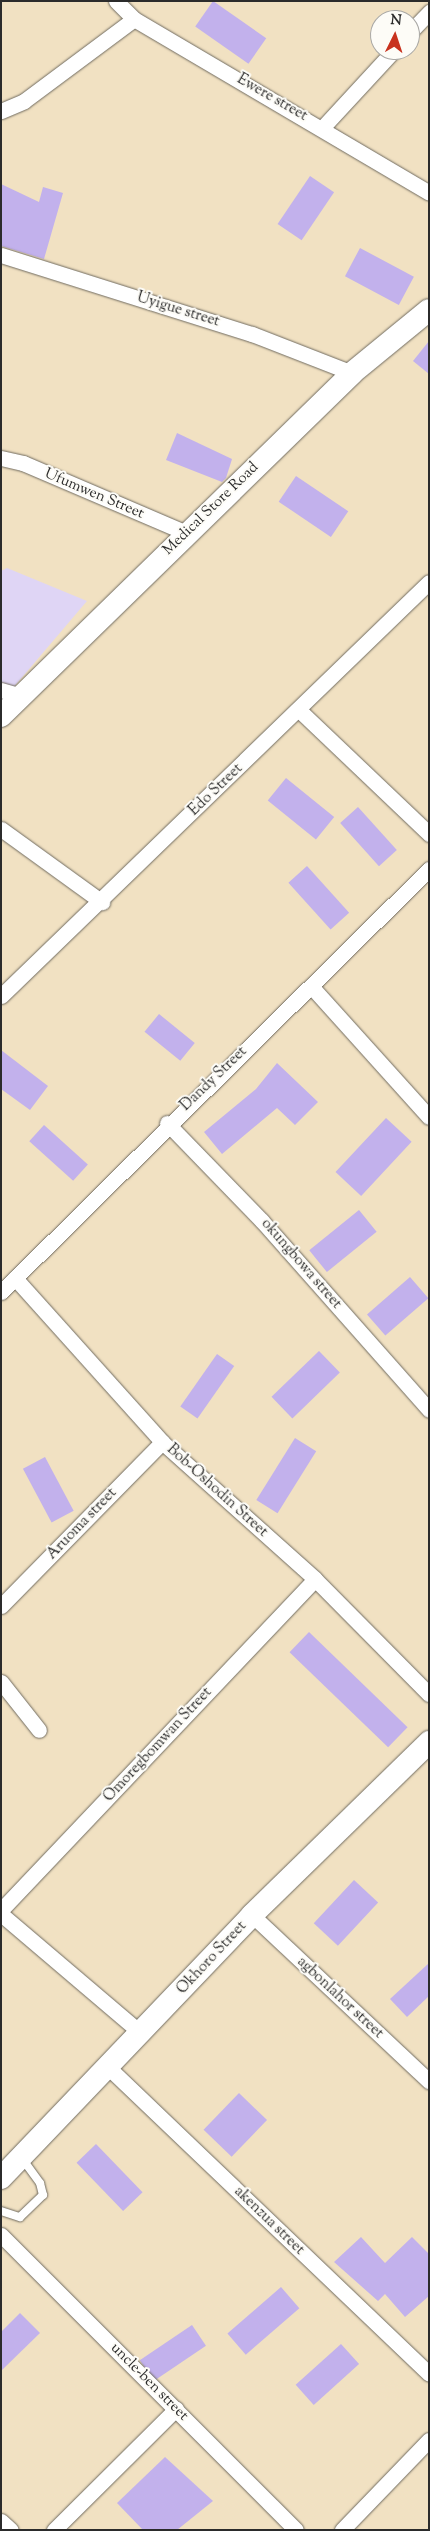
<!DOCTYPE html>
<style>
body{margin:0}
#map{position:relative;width:430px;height:2531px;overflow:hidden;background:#f1e1c2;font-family:"Sorts Mill Goudy",serif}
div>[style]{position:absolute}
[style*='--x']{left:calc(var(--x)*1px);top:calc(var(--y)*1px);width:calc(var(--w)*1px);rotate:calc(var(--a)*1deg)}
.built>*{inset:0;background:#dfd5f5}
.building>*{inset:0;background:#c2b1ec;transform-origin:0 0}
.roads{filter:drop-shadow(0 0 1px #706b60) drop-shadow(0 0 1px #706b60)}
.lane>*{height:8px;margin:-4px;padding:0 4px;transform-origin:4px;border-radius:4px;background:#fff}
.street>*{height:15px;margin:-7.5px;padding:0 7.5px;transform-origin:7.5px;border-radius:7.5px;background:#fff}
.secondary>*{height:22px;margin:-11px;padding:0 11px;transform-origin:11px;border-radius:11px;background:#fff}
span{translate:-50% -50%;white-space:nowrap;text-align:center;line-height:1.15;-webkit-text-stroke:4px #fdfcf7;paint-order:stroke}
.street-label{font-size:15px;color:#2b2b2b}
.frame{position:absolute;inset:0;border:2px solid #2b2b2b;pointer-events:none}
.north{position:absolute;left:370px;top:10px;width:50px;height:50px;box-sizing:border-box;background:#fdfcf7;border:1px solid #a9a8a5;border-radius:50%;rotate:4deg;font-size:14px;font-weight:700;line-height:20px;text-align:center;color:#2b2b2b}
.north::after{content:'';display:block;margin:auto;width:18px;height:22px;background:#c8321e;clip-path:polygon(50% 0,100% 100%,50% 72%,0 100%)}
</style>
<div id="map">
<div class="built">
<div style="clip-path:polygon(7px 568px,87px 601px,13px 688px,1px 682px,1px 571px)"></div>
</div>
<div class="building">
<div style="left:213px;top:1px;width:65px;height:31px;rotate:35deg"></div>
<div style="left:310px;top:176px;width:29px;height:58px;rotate:34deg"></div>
<div style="clip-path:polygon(1px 184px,39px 202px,43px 187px,63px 193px,44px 259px,1px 246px)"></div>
<div style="left:360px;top:248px;width:61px;height:32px;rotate:28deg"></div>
<div style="clip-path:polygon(429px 341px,429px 374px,413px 361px)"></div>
<div style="clip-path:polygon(177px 433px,232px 459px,226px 478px,222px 482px,166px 460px)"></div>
<div style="left:296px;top:476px;width:63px;height:31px;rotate:34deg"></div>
<div style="left:286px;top:778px;width:62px;height:29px;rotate:39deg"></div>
<div style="left:358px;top:807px;width:58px;height:24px;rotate:48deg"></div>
<div style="left:307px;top:866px;width:63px;height:25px;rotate:48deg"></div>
<div style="left:159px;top:1014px;width:46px;height:23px;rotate:39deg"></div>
<div style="clip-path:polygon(1px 1050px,48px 1086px,30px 1110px,1px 1089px)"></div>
<div style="clip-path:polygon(277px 1063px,318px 1102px,295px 1125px,277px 1108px,222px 1154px,204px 1132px,256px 1089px)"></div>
<div style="left:386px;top:1118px;width:35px;height:74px;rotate:43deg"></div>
<div style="left:44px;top:1125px;width:59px;height:22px;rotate:42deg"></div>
<div style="left:359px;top:1210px;width:28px;height:64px;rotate:51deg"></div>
<div style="left:410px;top:1277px;width:28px;height:57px;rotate:49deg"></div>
<div style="left:319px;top:1351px;width:30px;height:66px;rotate:46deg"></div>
<div style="left:217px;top:1354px;width:21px;height:64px;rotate:35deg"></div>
<div style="left:295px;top:1438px;width:25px;height:73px;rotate:32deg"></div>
<div style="left:45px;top:1457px;width:61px;height:25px;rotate:62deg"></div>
<div style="left:309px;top:1632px;width:137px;height:28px;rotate:44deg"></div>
<div style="left:354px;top:1880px;width:33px;height:59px;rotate:43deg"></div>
<div style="clip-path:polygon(429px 1963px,429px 1996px,407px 2017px,390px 1999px)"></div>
<div style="left:239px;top:2093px;width:39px;height:51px;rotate:44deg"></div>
<div style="left:96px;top:2144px;width:67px;height:27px;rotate:46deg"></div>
<div style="clip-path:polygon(361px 2237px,385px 2263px,412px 2237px,429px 2254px,429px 2296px,405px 2317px,385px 2294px,378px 2301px,334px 2262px)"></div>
<div style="left:281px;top:2287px;width:28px;height:71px;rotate:49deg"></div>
<div style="clip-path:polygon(20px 2313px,40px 2333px,1px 2371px,1px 2332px)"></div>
<div style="left:192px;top:2325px;width:25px;height:63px;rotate:56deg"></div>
<div style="left:341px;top:2344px;width:27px;height:61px;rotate:48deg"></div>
<div style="clip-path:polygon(165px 2457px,213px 2501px,177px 2530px,143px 2530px,117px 2503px)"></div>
</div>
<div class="roads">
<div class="lane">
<div style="--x:1;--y:2211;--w:20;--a:18"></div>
<div style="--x:20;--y:2217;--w:32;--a:-44"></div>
<div style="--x:43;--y:2195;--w:12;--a:-104"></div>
<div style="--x:40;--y:2183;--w:29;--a:-126"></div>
</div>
<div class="street">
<div style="--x:116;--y:1;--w:25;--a:45"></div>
<div style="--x:134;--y:19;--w:342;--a:30.5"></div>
<div style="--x:410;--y:32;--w:28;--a:-46"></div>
<div style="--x:1;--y:111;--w:25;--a:-23"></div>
<div style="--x:24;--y:101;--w:137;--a:-36.7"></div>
<div style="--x:323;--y:127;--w:105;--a:-47.3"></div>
<div style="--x:1;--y:255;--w:263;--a:17.5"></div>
<div style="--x:252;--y:334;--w:107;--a:21.3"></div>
<div style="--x:1;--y:458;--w:23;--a:13"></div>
<div style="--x:23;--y:463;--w:177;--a:23.2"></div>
<div style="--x:1;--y:690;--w:22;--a:16"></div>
<div style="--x:299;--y:710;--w:180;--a:43.6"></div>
<div style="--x:1;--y:829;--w:125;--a:35.9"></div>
<div style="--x:311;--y:986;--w:176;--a:48"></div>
<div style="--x:1;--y:996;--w:595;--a:-44.05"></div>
<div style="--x:167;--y:1123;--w:136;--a:45.9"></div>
<div style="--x:262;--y:1221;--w:252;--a:48.5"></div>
<div style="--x:15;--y:1278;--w:220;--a:48.1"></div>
<div style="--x:162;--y:1442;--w:205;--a:41.8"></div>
<div style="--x:315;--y:1579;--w:162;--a:45.3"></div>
<div style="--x:1;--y:1292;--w:602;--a:-44.66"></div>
<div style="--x:1;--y:1606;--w:230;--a:-45.5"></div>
<div style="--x:1;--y:1682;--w:61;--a:51.6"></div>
<div style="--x:1;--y:1910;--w:456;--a:-46.5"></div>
<div style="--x:1;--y:1914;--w:185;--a:40.4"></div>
<div style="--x:252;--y:1915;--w:243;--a:43.2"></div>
<div style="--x:110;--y:2069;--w:441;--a:43.7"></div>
<div style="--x:1;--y:2235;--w:417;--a:45"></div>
<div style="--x:1;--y:2521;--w:13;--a:42"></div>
<div style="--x:54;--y:2530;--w:172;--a:-44.8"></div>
<div style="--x:342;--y:2530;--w:125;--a:-46"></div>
</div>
<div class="secondary">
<div style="--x:1;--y:716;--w:491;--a:-44.3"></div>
<div style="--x:352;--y:373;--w:99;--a:-39.3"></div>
<div style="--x:1;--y:2178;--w:364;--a:-46.3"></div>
<div style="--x:252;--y:1915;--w:248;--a:-44.3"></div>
</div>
</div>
<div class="street-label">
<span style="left:272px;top:98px;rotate:30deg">Ewere street</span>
<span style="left:178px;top:310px;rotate:17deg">Uyigue street</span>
<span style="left:94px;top:494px;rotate:23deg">Ufumwen Street</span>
<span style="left:211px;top:509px;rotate:-44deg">Medical Store Road</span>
<span style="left:216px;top:790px;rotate:-44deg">Edo Street</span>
<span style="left:214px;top:1079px;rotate:-44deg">Dandy Street</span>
<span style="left:301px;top:1264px;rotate:49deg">okungbowa street</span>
<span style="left:217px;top:1491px;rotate:42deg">Bob-Oshodin Street</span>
<span style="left:82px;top:1524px;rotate:-46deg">Aruoma street</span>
<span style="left:158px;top:1745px;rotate:-47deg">Omoregbomwan Street</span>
<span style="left:212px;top:1958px;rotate:-47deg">Okhoro Street</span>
<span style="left:340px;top:1998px;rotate:43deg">agbonlahor street</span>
<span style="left:269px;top:2221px;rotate:44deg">akenzua street</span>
<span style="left:149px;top:2382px;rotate:45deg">uncle-ben street</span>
</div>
<div class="frame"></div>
<div class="north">N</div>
</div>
